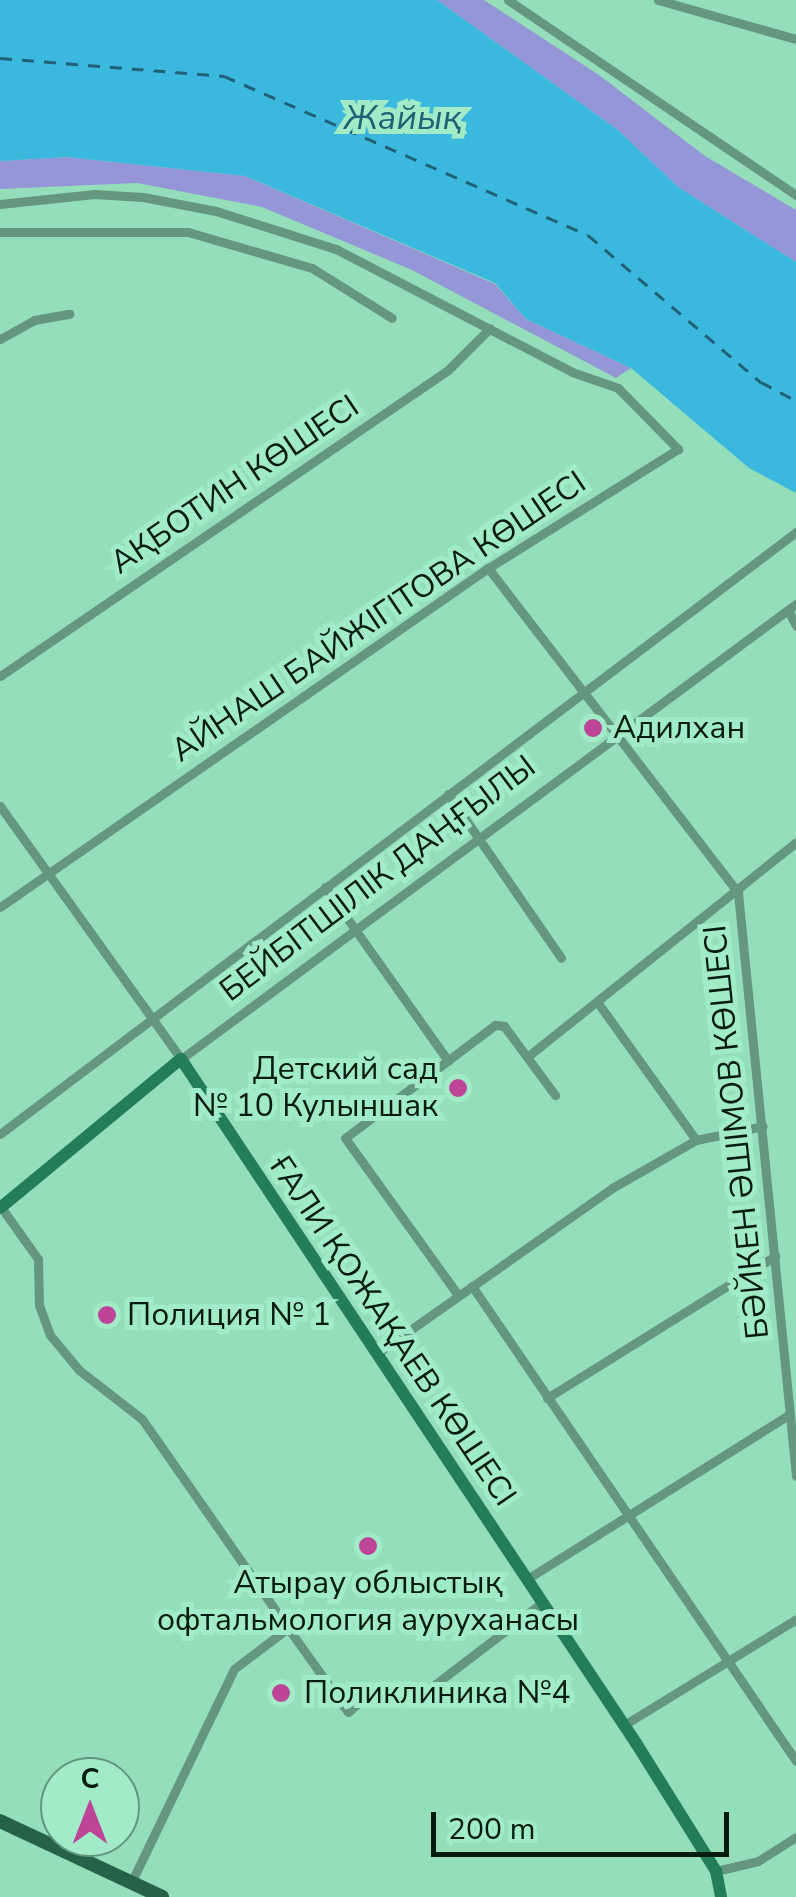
<!DOCTYPE html>
<meta charset="utf-8">
<style>
body{margin:0}
#map{position:relative;width:796px;height:1897px;overflow:hidden;background:#94deba;font-family:"Nunito Sans",sans-serif}
div>[style]{position:absolute}
[style*='--x']{left:calc(var(--x)*1px);top:calc(var(--y)*1px);width:calc(var(--w)*1px);rotate:calc(var(--a)*1deg)}
.green>*{inset:0;background:#9596d8}
.water>*{inset:0;background:#3bb8de}
.ferry>*{height:2.5px;margin-top:-1.25px;transform-origin:0;background:repeating-linear-gradient(90deg,#206175 0 12px,transparent 0 22px)}
.street>*{height:9px;margin:-4.5px;padding:0 4.5px;transform-origin:4.5px;border-radius:4.5px;background:#64977e}
.secondary>*{height:12px;margin:-6px;padding:0 6px;transform-origin:6px;border-radius:6px;background:#237d59}
.primary>*{height:14px;margin:-7px;padding:0 7px;transform-origin:7px;border-radius:7px;background:#266248}
.dots>*{width:28px;height:28px;translate:-50% -50%;box-sizing:border-box;border:5px solid #a1ecc7;border-radius:50%}
span{translate:-50% -50%;white-space:nowrap;text-align:center;line-height:1.15;-webkit-text-stroke:10px #a1ecc7;paint-order:stroke}
.street-label{font-size:32px;color:#001b0f}
.poi-label{font-size:32px;color:#001b0f}
.left{translate:0 -50%;text-align:left}
.right{translate:-100% -50%;text-align:right}
.water-label{font-size:35px;color:#206175;font-style:italic}
.north{position:absolute;left:40px;top:1757px;width:100px;height:100px;box-sizing:border-box;background:#a1ecc7;border:2px solid #61987d;border-radius:50%;rotate:0deg;font-size:28px;font-weight:700;line-height:40px;text-align:center;color:#001b0f}
.north::after{content:'';display:block;margin:auto;width:35px;height:45px;background:#bd4497;clip-path:polygon(50% 0,100% 100%,50% 72%,0 100%)}
.scale{position:absolute;left:431px;top:1812px;width:298px;height:45px;box-sizing:border-box;border:5px solid #001b0f;border-top:0;padding-left:12px;font-size:30px;line-height:35px;white-space:nowrap;color:#001b0f;-webkit-text-stroke:8px #a1ecc7;paint-order:stroke}
</style>
<div id="map">
<div class="green">
<div style="clip-path:polygon(437px 0,484px 0,599px 75px,705px 156px,796px 210px,796px 262px,678px 187px,618px 130px)"></div>
<div style="clip-path:polygon(67px 157px,245px 176px,495px 284px,526px 319px,631px 368px,616px 378px,412px 270px,262px 207px,137px 183px,0 189px,0 161px)"></div>
</div>
<div class="water">
<div style="clip-path:polygon(0 0,437px 0,618px 130px,678px 187px,796px 262px,796px 493px,749px 468px,631px 368px,526px 319px,495px 283px,245px 176px,67px 157px,0 161px)"></div>
</div>
<div class="ferry">
<div style="--x:0;--y:58;--w:225;--a:4.6"></div>
<div style="--x:224;--y:76;--w:397;--a:23.6"></div>
<div style="--x:588;--y:235;--w:227;--a:40.4"></div>
<div style="--x:761;--y:382;--w:40;--a:28"></div>
</div>
<div class="street">
<div style="--x:508;--y:0;--w:348;--a:34.1"></div>
<div style="--x:658;--y:0;--w:143;--a:15.8"></div>
<div style="--x:0;--y:204;--w:95;--a:-6.1"></div>
<div style="--x:94;--y:194;--w:49;--a:3.5"></div>
<div style="--x:143;--y:197;--w:74;--a:10.9"></div>
<div style="--x:216;--y:211;--w:126;--a:17.6"></div>
<div style="--x:336;--y:249;--w:266;--a:27.5"></div>
<div style="--x:572;--y:372;--w:49;--a:19.2"></div>
<div style="--x:618;--y:388;--w:86;--a:45.5"></div>
<div style="--x:678;--y:449;--w:224;--a:147.9"></div>
<div style="--x:488;--y:568;--w:594;--a:145.21"></div>
<div style="--x:0;--y:232;--w:188;--a:0"></div>
<div style="--x:188;--y:232;--w:129;--a:16.2"></div>
<div style="--x:312;--y:268;--w:94;--a:32"></div>
<div style="--x:0;--y:339;--w:39;--a:-29"></div>
<div style="--x:34;--y:320;--w:36;--a:-10"></div>
<div style="--x:488;--y:568;--w:410;--a:52.4"></div>
<div style="--x:738;--y:893;--w:586;--a:84.32"></div>
<div style="--x:788;--y:610;--w:18;--a:63"></div>
<div style="--x:0;--y:676;--w:543;--a:-34.33"></div>
<div style="--x:448;--y:370;--w:59;--a:-45"></div>
<div style="--x:448;--y:794;--w:199;--a:55.4"></div>
<div style="--x:0;--y:806;--w:311;--a:54.4"></div>
<div style="--x:181;--y:1059;--w:765;--a:-36.5"></div>
<div style="--x:325;--y:887;--w:213;--a:54.7"></div>
<div style="--x:598;--y:1003;--w:168;--a:54.4"></div>
<div style="--x:527;--y:1057;--w:344;--a:-38.6"></div>
<div style="--x:0;--y:1134;--w:998;--a:-37.1"></div>
<div style="--x:1;--y:1207;--w:64;--a:54.6"></div>
<div style="--x:38;--y:1259;--w:46;--a:88.8"></div>
<div style="--x:39;--y:1305;--w:32;--a:70"></div>
<div style="--x:50;--y:1335;--w:45;--a:50.4"></div>
<div style="--x:79;--y:1370;--w:80;--a:37.9"></div>
<div style="--x:142;--y:1419;--w:255;--a:55.1"></div>
<div style="--x:472;--y:1286;--w:575;--a:55.7"></div>
<div style="--x:458;--y:1295;--w:193;--a:-125.7"></div>
<div style="--x:345;--y:1138;--w:188;--a:-37"></div>
<div style="--x:495;--y:1025;--w:9;--a:6"></div>
<div style="--x:504;--y:1026;--w:86;--a:53.5"></div>
<div style="--x:376;--y:1354;--w:289;--a:-35.1"></div>
<div style="--x:612;--y:1188;--w:97;--a:-29.7"></div>
<div style="--x:696;--y:1140;--w:68;--a:-11.8"></div>
<div style="--x:547;--y:1398;--w:269;--a:-31.9"></div>
<div style="--x:527;--y:1579;--w:310;--a:-32.1"></div>
<div style="--x:624;--y:1725;--w:202;--a:-31.6"></div>
<div style="--x:716;--y:1871;--w:43;--a:-13.4"></div>
<div style="--x:758;--y:1861;--w:45;--a:-32.3"></div>
<div style="--x:131;--y:1883;--w:237;--a:-64.3"></div>
<div style="--x:234;--y:1669;--w:68;--a:-37.2"></div>
<div style="--x:288;--y:1628;--w:103;--a:54.5"></div>
<div style="--x:348;--y:1712;--w:37;--a:-41"></div>
<div style="--x:376;--y:1688;--w:57;--a:-2"></div>
<div style="--x:433;--y:1686;--w:138;--a:-37.4"></div>
</div>
<div class="secondary">
<div style="--x:0;--y:1208;--w:234;--a:-39.5"></div>
<div style="--x:181;--y:1059;--w:822;--a:56.37"></div>
<div style="--x:636;--y:1743;--w:151;--a:58"></div>
<div style="--x:716;--y:1871;--w:26;--a:79"></div>
</div>
<div class="primary">
<div style="--x:0;--y:1821;--w:179;--a:25.1"></div>
</div>
<div class="dots">
<div style="left:593px;top:728px;background:#bd4497"></div>
<div style="left:458px;top:1088px;background:#bd4497"></div>
<div style="left:107px;top:1315px;background:#bd4497"></div>
<div style="left:368px;top:1546px;background:#bd4497"></div>
<div style="left:281px;top:1693px;background:#bd4497"></div>
</div>
<div class="street-label">
<span style="left:235px;top:485px;rotate:-34deg">АҚБОТИН КӨШЕСІ</span>
<span style="left:379px;top:617px;rotate:-34deg">АЙНАШ БАЙЖІГІТОВА КӨШЕСІ</span>
<span style="left:378px;top:879px;rotate:-37deg">БЕЙБІТШІЛІК ДАҢҒЫЛЫ</span>
<span style="left:737px;top:1132px;rotate:-96deg">БӘЙКЕН ӘШІМОВ КӨШЕСІ</span>
<span style="left:392px;top:1331px;rotate:56deg">ҒАЛИ ҚОЖАҚАЕВ КӨШЕСІ</span>
</div>
<div class="poi-label">
<span class="left" style="left:613px;top:728px">Адилхан</span>
<span class="right" style="left:438px;top:1088px">Детский сад<br>№ 10 Кулыншак</span>
<span class="left" style="left:127px;top:1315px">Полиция № 1</span>
<span style="left:368px;top:1602px">Атырау облыстық<br>офтальмология ауруханасы</span>
<span class="left" style="left:304px;top:1693px">Поликлиника №4</span>
</div>
<div class="water-label">
<span style="left:403px;top:118px">Жайық</span>
</div>
<div class="north">С</div>
<div class="scale">200 m</div>
</div>
